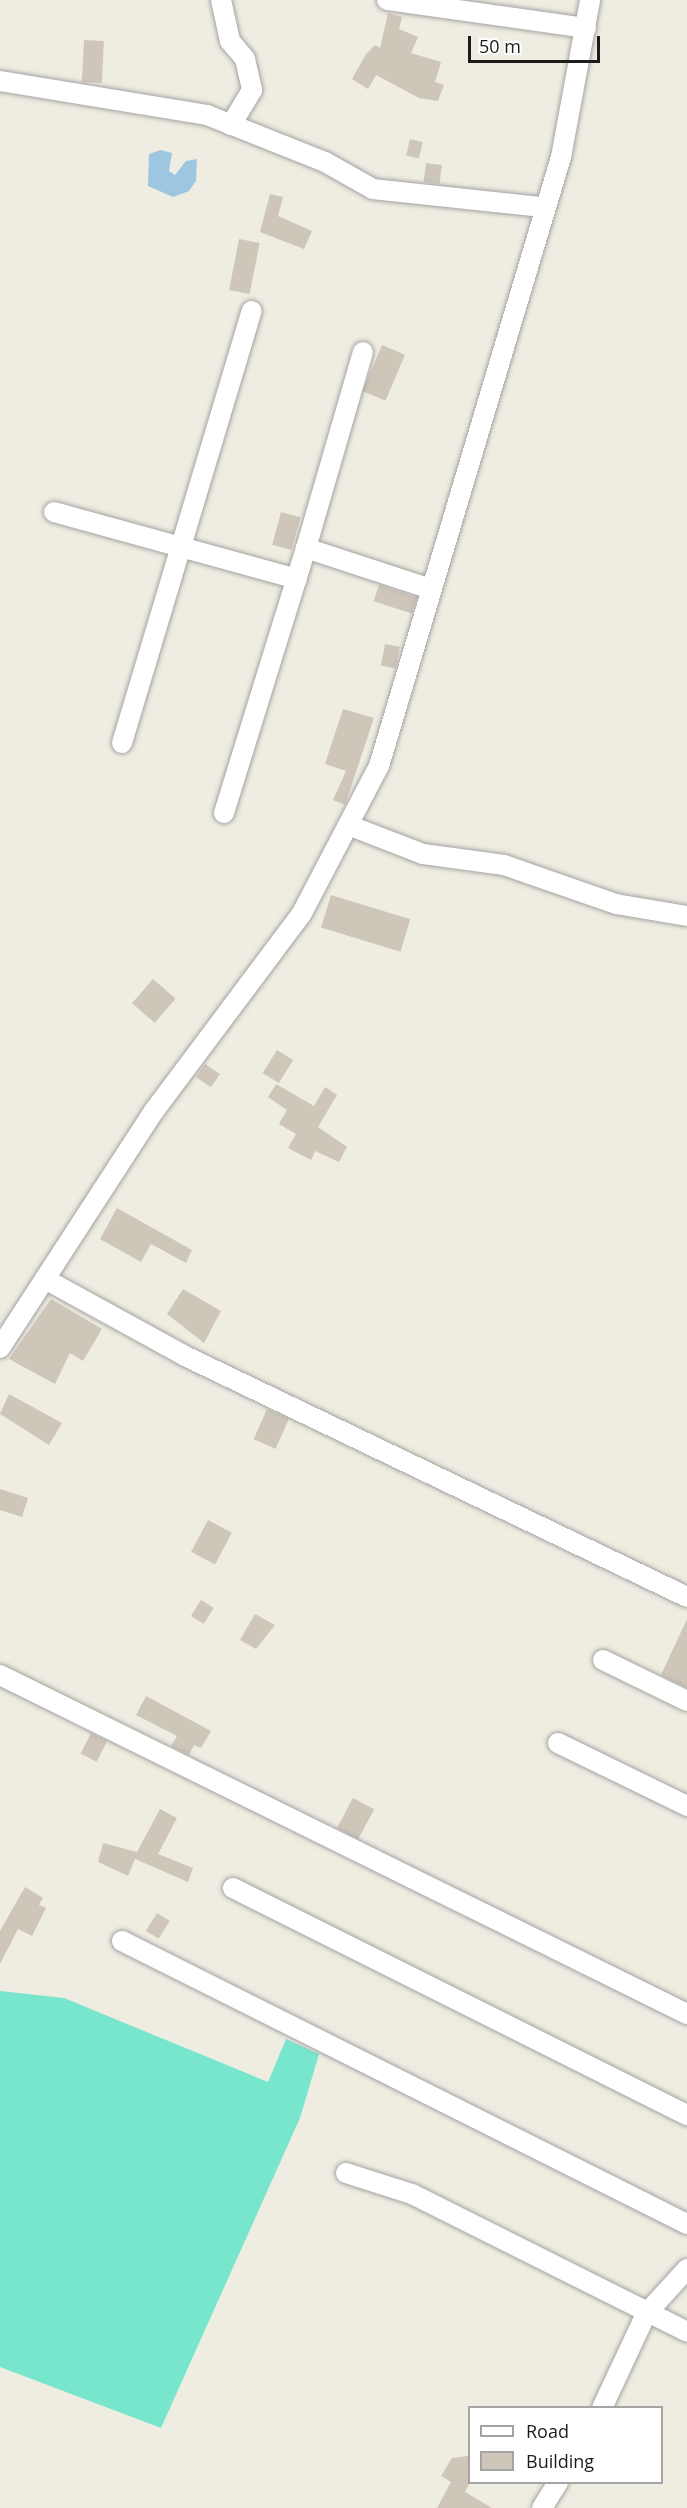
<!DOCTYPE html>
<style>
body{margin:0}
#map{position:relative;width:687px;height:2508px;overflow:hidden;background:#efece1;font-family:"Open Sans",sans-serif}
div>[style]{position:absolute}
[style*='--x']{left:calc(var(--x)*1px);top:calc(var(--y)*1px);width:calc(var(--w)*1px);rotate:calc(var(--a)*1deg)}
.pitch>*{inset:0;background:#77e6cc}
.water>*{inset:0;background:#9dc7e1}
.building>*{inset:0;background:#cfc6ba;transform-origin:0 0}
.roads{filter:drop-shadow(0 0 2px #a3a3a3) drop-shadow(0 0 2px #a3a3a3)}
.street>*{height:20px;margin:-10px;padding:0 10px;transform-origin:10px;border-radius:10px;background:#fff}
span{translate:-50% -50%;white-space:nowrap;text-align:center;line-height:1.15;-webkit-text-stroke:4.5px #fff;paint-order:stroke}
.legend{position:absolute;left:468px;top:2406px;width:195px;height:78px;box-sizing:border-box;background:#fff;border:2px solid #a4a4a4;margin:0;padding:8px 10px;list-style:none;font-size:18px;color:#1c1c1c}
.legend li{display:flex;align-items:center;gap:12px;height:30px}
.legend b{width:30px;border:2px solid #a4a4a4}
.scale{position:absolute;left:468px;top:36px;width:132px;height:27px;box-sizing:border-box;border:3px solid #1c1c1c;border-top:0;padding-left:8px;font-size:18px;line-height:21px;white-space:nowrap;color:#1c1c1c;-webkit-text-stroke:4px #fff;paint-order:stroke}
</style>
<div id="map">
<div class="pitch">
<div style="clip-path:polygon(0 1991px,64px 1998px,268px 2082px,286px 2039px,319px 2054px,300px 2118px,161px 2428px,0 2367px)"></div>
</div>
<div class="water">
<div style="clip-path:polygon(161px 150px,172px 153px,169px 171px,175px 175px,186px 161px,197px 159px,196px 181px,189px 191px,173px 197px,148px 186px,149px 154px)"></div>
</div>
<div class="building">
<div style="clip-path:polygon(388px 13px,402px 17px,399px 29px,418px 37px,411px 53px,441px 62px,435px 82px,444px 85px,438px 101px,419px 98px,376px 75px,368px 89px,352px 79px,366px 54px,375px 45px,380px 48px)"></div>
<div style="left:84px;top:40px;width:20px;height:42px;rotate:3deg"></div>
<div style="left:410px;top:139px;width:13px;height:17px;rotate:13deg"></div>
<div style="left:426px;top:163px;width:16px;height:19px;rotate:7deg"></div>
<div style="clip-path:polygon(270px 194px,283px 197px,278px 216px,312px 231px,304px 249px,260px 232px)"></div>
<div style="left:239px;top:239px;width:21px;height:52px;rotate:11deg"></div>
<div style="left:382px;top:345px;width:25px;height:50px;rotate:23deg"></div>
<div style="left:281px;top:512px;width:20px;height:34px;rotate:15deg"></div>
<div style="left:379px;top:585px;width:40px;height:17px;rotate:18deg"></div>
<div style="left:385px;top:644px;width:15px;height:22px;rotate:11deg"></div>
<div style="clip-path:polygon(343px 709px,374px 718px,345px 805px,333px 800px,346px 771px,325px 764px)"></div>
<div style="left:331px;top:895px;width:83px;height:34px;rotate:17deg"></div>
<div style="left:153px;top:979px;width:30px;height:32px;rotate:41deg"></div>
<div style="left:277px;top:1050px;width:19px;height:27px;rotate:32deg"></div>
<div style="left:205px;top:1064px;width:18px;height:16px;rotate:34deg"></div>
<div style="clip-path:polygon(276px 1084px,314px 1106px,325px 1087px,337px 1095px,318px 1127px,347px 1147px,339px 1162px,315px 1151px,311px 1160px,288px 1148px,296px 1134px,279px 1124px,287px 1110px,268px 1097px)"></div>
<div style="clip-path:polygon(117px 1208px,192px 1250px,186px 1263px,151px 1244px,141px 1262px,100px 1239px)"></div>
<div style="clip-path:polygon(183px 1289px,221px 1311px,204px 1343px,167px 1314px)"></div>
<div style="clip-path:polygon(51px 1299px,102px 1329px,83px 1361px,70px 1353px,55px 1384px,9px 1359px)"></div>
<div style="clip-path:polygon(9px 1394px,62px 1423px,49px 1445px,0 1414px)"></div>
<div style="left:267px;top:1409px;width:24px;height:33px;rotate:24deg"></div>
<div style="clip-path:polygon(0 1489px,28px 1498px,22px 1517px,0 1510px)"></div>
<div style="left:208px;top:1520px;width:27px;height:36px;rotate:28deg"></div>
<div style="left:201px;top:1600px;width:15px;height:19px;rotate:32deg"></div>
<div style="clip-path:polygon(255px 1614px,275px 1625px,256px 1649px,240px 1640px)"></div>
<div style="clip-path:polygon(687px 1619px,687px 1688px,661px 1675px)"></div>
<div style="clip-path:polygon(146px 1696px,211px 1731px,201px 1748px,194px 1745px,189px 1755px,171px 1746px,177px 1736px,136px 1715px)"></div>
<div style="left:91px;top:1733px;width:18px;height:23px;rotate:27deg"></div>
<div style="left:353px;top:1798px;width:24px;height:34px;rotate:28deg"></div>
<div style="clip-path:polygon(160px 1809px,177px 1818px,158px 1854px,193px 1868px,188px 1882px,135px 1859px,128px 1876px,98px 1862px,103px 1843px,137px 1852px)"></div>
<div style="clip-path:polygon(25px 1887px,43px 1898px,39px 1905px,46px 1908px,32px 1936px,18px 1929px,0 1964px,0 1931px)"></div>
<div style="left:157px;top:1913px;width:15px;height:21px;rotate:32deg"></div>
<div style="clip-path:polygon(468px 2456px,470px 2482px,465px 2492px,492px 2508px,437px 2508px,451px 2482px,441px 2476px,452px 2458px)"></div>
</div>
<div class="roads">
<div class="street">
<div style="--x:221;--y:0;--w:42;--a:77.6"></div>
<div style="--x:230;--y:41;--w:23;--a:50"></div>
<div style="--x:245;--y:59;--w:32;--a:77"></div>
<div style="--x:252;--y:90;--w:41;--a:121"></div>
<div style="--x:387;--y:0;--w:201;--a:8"></div>
<div style="--x:0;--y:81;--w:210;--a:9.3"></div>
<div style="--x:207;--y:115;--w:127;--a:21.7"></div>
<div style="--x:325;--y:162;--w:55;--a:29.4"></div>
<div style="--x:373;--y:189;--w:170;--a:6.1"></div>
<div style="--x:54;--y:512;--w:252;--a:15.4"></div>
<div style="--x:306;--y:548;--w:204;--a:-73.8"></div>
<div style="--x:122;--y:743;--w:451;--a:-73.3"></div>
<div style="--x:224;--y:813;--w:277;--a:-72.8"></div>
<div style="--x:306;--y:548;--w:132;--a:18.2"></div>
<div style="--x:348;--y:825;--w:80;--a:21.1"></div>
<div style="--x:423;--y:854;--w:82;--a:7.7"></div>
<div style="--x:504;--y:865;--w:119;--a:19.2"></div>
<div style="--x:616;--y:904;--w:72;--a:9.6"></div>
<div style="--x:45;--y:1279;--w:160;--a:28.8"></div>
<div style="--x:185;--y:1356;--w:557;--a:25.64"></div>
<div style="--x:0;--y:1348;--w:283;--a:-57"></div>
<div style="--x:154;--y:1111;--w:247;--a:-53.2"></div>
<div style="--x:302;--y:913;--w:166;--a:-62.4"></div>
<div style="--x:379;--y:766;--w:636;--a:-73.36"></div>
<div style="--x:561;--y:157;--w:160;--a:-79.5"></div>
<div style="--x:603;--y:1660;--w:93;--a:26"></div>
<div style="--x:0;--y:1675;--w:766;--a:26.26"></div>
<div style="--x:558;--y:1743;--w:144;--a:26"></div>
<div style="--x:233;--y:1888;--w:508;--a:26.57"></div>
<div style="--x:122;--y:1941;--w:632;--a:26.61"></div>
<div style="--x:346;--y:2173;--w:69;--a:17.7"></div>
<div style="--x:412;--y:2194;--w:308;--a:26.6"></div>
<div style="--x:602;--y:2408;--w:104;--a:-64.9"></div>
<div style="--x:646;--y:2314;--w:61;--a:-47.7"></div>
<div style="--x:542;--y:2508;--w:31;--a:-58"></div>
</div>
</div>
<ul class="legend">
<li><b style="height:8px;background:#fff"></b>Road</li>
<li><b style="height:16px;background:#cfc6ba"></b>Building</li>
</ul>
<div class="scale">50 m</div>
</div>
